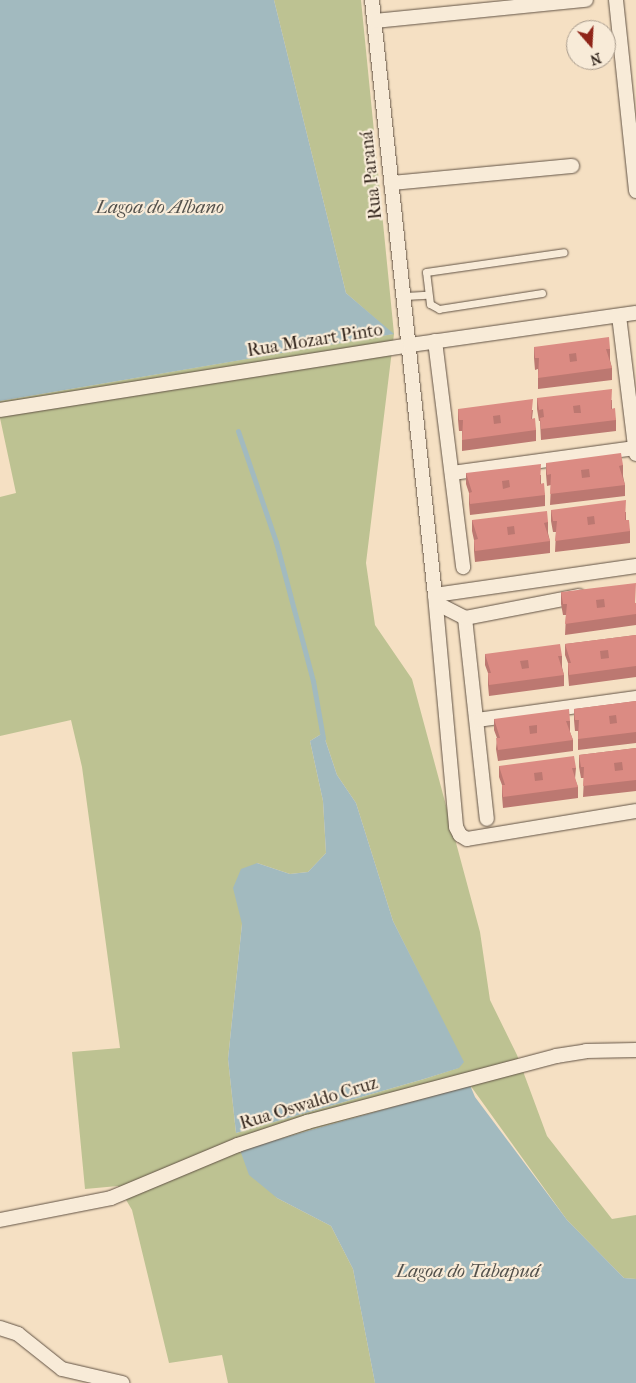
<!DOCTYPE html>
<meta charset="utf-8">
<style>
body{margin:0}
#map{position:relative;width:636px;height:1383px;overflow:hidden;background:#f5e0c3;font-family:"IM FELL French Canon",serif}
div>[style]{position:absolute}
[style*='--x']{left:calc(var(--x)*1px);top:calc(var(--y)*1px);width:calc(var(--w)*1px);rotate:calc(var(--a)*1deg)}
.green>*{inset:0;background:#bdc292}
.water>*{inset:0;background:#a2babf}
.stream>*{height:5px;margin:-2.5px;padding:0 2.5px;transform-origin:2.5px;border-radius:2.5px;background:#a2babf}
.roads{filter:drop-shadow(0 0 1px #625345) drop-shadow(0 0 1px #625345)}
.service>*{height:7px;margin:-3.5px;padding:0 3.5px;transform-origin:3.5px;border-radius:3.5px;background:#f8ebd8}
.minor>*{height:14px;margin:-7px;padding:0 7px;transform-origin:7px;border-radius:7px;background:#f8ebd8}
.wall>*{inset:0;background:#bc7871}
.building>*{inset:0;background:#db8b83}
span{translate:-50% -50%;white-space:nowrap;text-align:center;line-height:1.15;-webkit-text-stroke:4.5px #f8ebd8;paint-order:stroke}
.street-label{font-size:18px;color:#31241b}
.water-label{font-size:19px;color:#53514c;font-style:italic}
.north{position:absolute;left:566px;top:20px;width:50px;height:50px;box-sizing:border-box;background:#f8ebd8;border:1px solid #a89b8c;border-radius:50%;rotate:161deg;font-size:14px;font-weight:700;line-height:20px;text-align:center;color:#31241b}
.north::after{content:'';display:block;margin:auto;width:18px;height:22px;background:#8f2418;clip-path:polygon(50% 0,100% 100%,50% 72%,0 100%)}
</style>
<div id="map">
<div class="green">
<div style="clip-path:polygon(evenodd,274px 0,361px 0,394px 334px,366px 563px,375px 625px,412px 679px,480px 932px,490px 1000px,517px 1055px,547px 1136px,612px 1219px,636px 1215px,636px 1279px,624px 1278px,567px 1220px,470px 1085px,240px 1150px,277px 1198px,331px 1226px,353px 1269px,375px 1383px,228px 1383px,222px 1355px,169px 1363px,132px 1210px,118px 1186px,85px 1189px,72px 1052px,120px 1048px,82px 767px,71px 720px,0 736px,0 497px,16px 493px,0 418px,0 401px,393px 334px,346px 293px,274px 0,323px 733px,337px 775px,356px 803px,393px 921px,463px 1062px,458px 1068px,424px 1079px,236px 1133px,228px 1059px,242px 924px,257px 863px,290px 874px,308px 872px,326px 853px,323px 801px,310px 741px,323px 733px)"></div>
</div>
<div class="water">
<div style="clip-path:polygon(0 0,274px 0,346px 293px,394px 334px,0 401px)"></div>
<div style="clip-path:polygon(323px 733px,337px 775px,356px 803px,393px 921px,464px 1062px,459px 1068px,424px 1079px,236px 1133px,228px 1059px,242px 924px,233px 888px,241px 869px,257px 863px,290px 874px,308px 872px,326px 853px,323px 801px,310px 741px)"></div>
<div style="clip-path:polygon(470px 1085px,475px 1097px,567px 1220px,624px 1278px,636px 1279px,636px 1383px,375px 1383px,353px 1269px,331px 1226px,277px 1198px,249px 1175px,240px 1150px)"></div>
</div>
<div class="stream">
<div style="--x:238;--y:431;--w:117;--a:71.1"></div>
<div style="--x:276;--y:542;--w:144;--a:75.1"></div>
<div style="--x:313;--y:681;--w:58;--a:80"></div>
</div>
<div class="roads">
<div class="service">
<div style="--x:542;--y:293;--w:104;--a:171.2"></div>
<div style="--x:439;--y:309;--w:10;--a:-151"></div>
<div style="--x:430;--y:304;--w:32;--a:-97"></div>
<div style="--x:426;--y:272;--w:139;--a:-8.2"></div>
<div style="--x:405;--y:296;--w:22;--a:-3"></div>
</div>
<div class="minor">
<div style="--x:372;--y:0;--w:598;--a:83.96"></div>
<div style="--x:435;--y:595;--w:233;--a:84.8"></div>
<div style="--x:456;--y:827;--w:9;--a:63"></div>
<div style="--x:460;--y:835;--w:8;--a:30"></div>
<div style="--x:467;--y:839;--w:171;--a:-9.4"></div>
<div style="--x:616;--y:0;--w:192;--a:84"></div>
<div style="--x:374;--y:21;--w:213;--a:-5.7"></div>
<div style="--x:391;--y:183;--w:182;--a:-5.4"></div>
<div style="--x:619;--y:316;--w:139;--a:83"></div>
<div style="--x:435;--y:341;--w:228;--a:82.9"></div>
<div style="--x:0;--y:410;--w:415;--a:-9"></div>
<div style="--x:410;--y:345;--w:228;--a:-8.1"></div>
<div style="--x:452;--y:473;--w:185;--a:-7.8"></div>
<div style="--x:435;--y:595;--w:203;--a:-8.2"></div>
<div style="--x:436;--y:603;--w:33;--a:27"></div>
<div style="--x:465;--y:618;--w:202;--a:83.8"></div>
<div style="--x:465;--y:618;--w:116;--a:-10.9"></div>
<div style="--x:477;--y:720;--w:161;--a:-7.9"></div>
<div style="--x:0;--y:1220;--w:113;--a:-11.2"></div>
<div style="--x:111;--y:1198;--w:138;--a:-22.7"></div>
<div style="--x:238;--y:1145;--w:73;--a:-18.4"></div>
<div style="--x:307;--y:1122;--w:258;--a:-14.8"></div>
<div style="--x:556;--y:1056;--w:30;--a:-9"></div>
<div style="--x:586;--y:1051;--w:50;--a:-1.1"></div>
<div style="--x:0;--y:1328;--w:19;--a:18"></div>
<div style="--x:18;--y:1334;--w:56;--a:38.5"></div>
<div style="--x:62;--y:1369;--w:62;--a:13.1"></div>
</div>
</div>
<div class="wall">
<div style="clip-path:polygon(534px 347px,610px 349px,610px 360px,612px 368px,612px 380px,538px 389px,538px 369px,535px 370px,534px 358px)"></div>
<div style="clip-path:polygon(537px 398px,612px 400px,612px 409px,616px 420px,616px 431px,541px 440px,540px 421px,539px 421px,537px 409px)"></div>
<div style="clip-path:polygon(458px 409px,533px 410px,532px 419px,536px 430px,536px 441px,462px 451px,462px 431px,459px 431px,458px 420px)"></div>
<div style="clip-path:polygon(546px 463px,623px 465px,623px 476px,625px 485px,625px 496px,550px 505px,551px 485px,547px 486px,546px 474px)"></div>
<div style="clip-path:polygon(466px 473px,541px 475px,541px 484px,545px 495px,545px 506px,470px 515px,469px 504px,469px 493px,466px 484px)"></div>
<div style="clip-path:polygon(551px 510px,626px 512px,626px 520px,630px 531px,630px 543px,555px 552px,556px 532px,553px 532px,551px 521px)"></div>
<div style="clip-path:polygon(472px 520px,548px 522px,548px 533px,550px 541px,550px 553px,475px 562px,474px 551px,474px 540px,472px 531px)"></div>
<div style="clip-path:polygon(561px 592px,636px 603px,636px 625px,565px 635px,566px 615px,563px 615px,561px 604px)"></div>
<div style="clip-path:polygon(636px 635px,636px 677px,569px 686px,568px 674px,568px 663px,565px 655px,565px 644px)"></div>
<div style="clip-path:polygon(485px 654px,562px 656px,562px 667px,564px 675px,564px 686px,489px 696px,488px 685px,488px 673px,485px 665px)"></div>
<div style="clip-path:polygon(636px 701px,636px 743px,578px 750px,578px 731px,575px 731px,574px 720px,574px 709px)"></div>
<div style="clip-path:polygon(494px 719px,570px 721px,570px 732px,573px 740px,573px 751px,498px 761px,496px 749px,497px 738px,494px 730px)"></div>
<div style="clip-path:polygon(636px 748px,636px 791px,583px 797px,584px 778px,581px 778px,579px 767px,579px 755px)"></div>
<div style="clip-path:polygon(499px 766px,576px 768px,575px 779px,578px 787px,578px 798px,503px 808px,502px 796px,502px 785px,499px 777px)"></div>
</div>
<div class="building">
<div style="clip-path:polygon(evenodd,609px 337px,610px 349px,606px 349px,612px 368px,538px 378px,539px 358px,535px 358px,534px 347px,609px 337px,576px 353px,577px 361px,570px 362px,569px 354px,576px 353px)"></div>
<div style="clip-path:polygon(evenodd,612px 389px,611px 409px,615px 408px,616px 420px,541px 429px,540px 418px,544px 417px,543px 409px,539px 410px,537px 398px,612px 389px,580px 405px,581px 413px,574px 413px,573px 406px,580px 405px)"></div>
<div style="clip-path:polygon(evenodd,533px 399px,531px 419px,535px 418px,536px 430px,462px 440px,463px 420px,459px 420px,458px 409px,533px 399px,500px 415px,501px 423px,494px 424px,493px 416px,500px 415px)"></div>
<div style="clip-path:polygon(evenodd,621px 453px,623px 465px,619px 466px,625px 485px,550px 494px,551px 474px,547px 475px,546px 463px,621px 453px,589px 469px,590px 477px,582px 478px,581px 470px,589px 469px)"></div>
<div style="clip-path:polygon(evenodd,541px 464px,540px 484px,544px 483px,545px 495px,470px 504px,469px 493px,472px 492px,466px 473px,541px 464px,509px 480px,510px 487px,503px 489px,502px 481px,509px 480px)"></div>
<div style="clip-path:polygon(evenodd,626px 500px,625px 520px,629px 520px,630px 531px,555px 541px,557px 521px,553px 521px,551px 510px,626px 500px,594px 516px,595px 524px,588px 525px,587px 517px,594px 516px)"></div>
<div style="clip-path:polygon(evenodd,547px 511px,548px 522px,544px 523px,550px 541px,475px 551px,474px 540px,478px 539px,472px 520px,547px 511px,514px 526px,515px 534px,508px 535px,507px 527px,514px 526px)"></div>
<div style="clip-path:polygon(evenodd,636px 583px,635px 603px,636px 603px,636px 614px,565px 624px,567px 604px,563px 604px,561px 592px,636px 583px,604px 599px,605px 607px,597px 608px,596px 600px,604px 599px)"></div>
<div style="clip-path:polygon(evenodd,636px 635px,636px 666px,569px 675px,568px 663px,571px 663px,565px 644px,636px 635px,608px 650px,609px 658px,601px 659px,600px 651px,608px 650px)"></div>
<div style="clip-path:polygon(evenodd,560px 644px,562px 656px,558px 656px,564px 675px,489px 685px,488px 673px,491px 673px,485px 654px,560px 644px,528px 660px,529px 668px,522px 669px,520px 661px,528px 660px)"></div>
<div style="clip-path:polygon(evenodd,636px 701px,636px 732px,578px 739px,579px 720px,575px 720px,574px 709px,636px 701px,616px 715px,617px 723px,610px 724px,609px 716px,616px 715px)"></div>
<div style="clip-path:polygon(evenodd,569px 709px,570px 721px,566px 721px,573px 740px,498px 750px,496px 738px,500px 738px,494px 719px,569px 709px,537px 725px,537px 733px,530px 734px,529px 726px,537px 725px)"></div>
<div style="clip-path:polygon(evenodd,636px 748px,636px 780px,583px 786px,584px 767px,581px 767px,579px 755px,636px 748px,622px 762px,623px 770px,615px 771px,614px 763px,622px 762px)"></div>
<div style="clip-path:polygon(evenodd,574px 756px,576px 768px,572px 768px,578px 787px,503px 797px,502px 785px,505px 785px,499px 766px,574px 756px,542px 772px,543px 780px,535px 781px,534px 773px,542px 772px)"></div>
</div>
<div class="street-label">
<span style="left:372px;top:175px;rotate:-96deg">Rua Paraná</span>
<span style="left:315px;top:341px;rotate:-9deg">Rua Mozart Pinto</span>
<span style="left:309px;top:1104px;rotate:-17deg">Rua Oswaldo Cruz</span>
</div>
<div class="water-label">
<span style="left:160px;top:208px">Lagoa do Albano</span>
<span style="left:468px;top:1272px">Lagoa do Tabapuá</span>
</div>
<div class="north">N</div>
</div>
